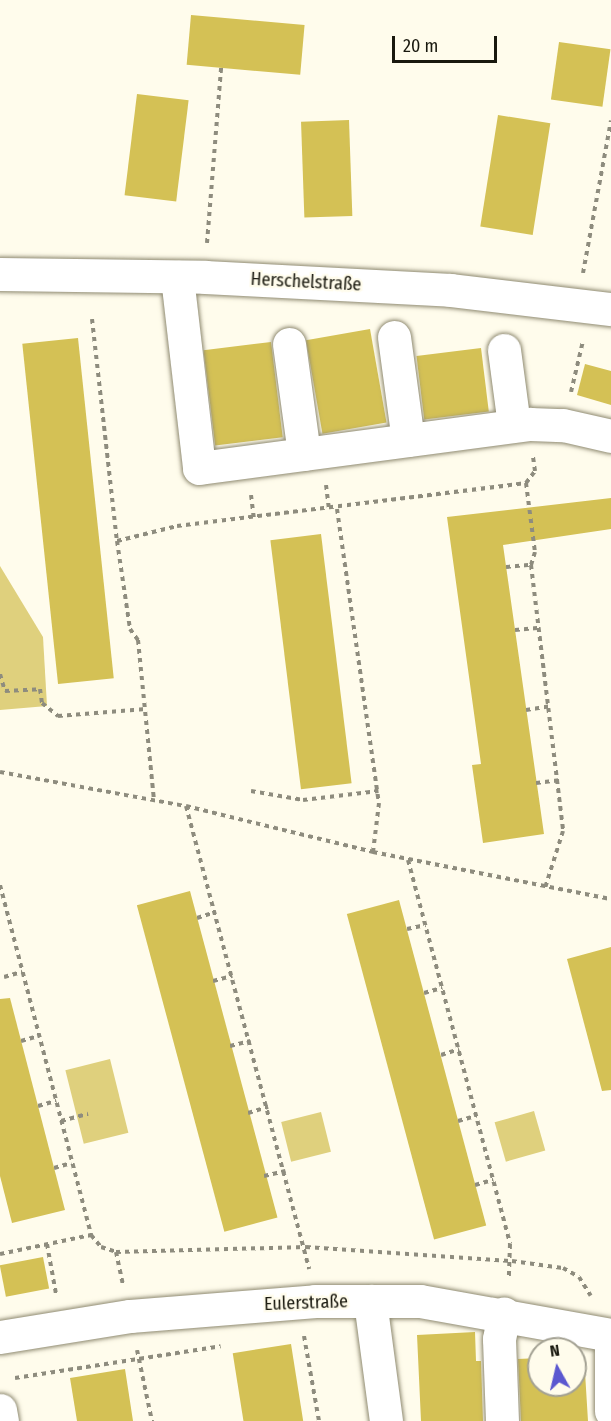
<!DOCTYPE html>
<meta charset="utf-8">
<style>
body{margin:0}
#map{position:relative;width:611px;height:1421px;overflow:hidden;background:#fffcec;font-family:"Fira Sans Condensed",sans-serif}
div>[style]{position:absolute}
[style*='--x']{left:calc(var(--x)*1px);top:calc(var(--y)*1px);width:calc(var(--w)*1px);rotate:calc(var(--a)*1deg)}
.green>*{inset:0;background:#dfd07d;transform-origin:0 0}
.building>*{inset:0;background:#d4c155;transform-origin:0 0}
.path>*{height:4px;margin-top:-2px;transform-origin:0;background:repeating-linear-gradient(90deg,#8e8c7e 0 4.5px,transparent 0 9px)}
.roads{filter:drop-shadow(0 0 2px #908b72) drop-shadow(0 0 2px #908b72)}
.minor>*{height:33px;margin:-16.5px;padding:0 16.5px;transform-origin:16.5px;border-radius:16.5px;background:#fff}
span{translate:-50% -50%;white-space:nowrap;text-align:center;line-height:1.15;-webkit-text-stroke:4.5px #fffcec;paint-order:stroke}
.street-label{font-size:18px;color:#19180e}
.north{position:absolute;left:527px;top:1337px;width:60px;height:60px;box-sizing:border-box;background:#fffcec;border:2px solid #a3a193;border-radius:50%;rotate:352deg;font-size:16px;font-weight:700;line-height:24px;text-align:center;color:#19180e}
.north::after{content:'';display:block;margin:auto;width:21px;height:27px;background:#5b58d0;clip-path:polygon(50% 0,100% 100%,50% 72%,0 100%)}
.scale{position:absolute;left:392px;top:36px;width:105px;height:27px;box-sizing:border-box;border:3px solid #19180e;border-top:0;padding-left:8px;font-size:18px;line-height:21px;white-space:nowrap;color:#19180e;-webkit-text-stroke:4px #fffcec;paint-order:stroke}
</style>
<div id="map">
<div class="green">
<div style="clip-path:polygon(0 566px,43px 637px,47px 706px,0 710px)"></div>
<div style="left:110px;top:1059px;width:76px;height:46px;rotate:76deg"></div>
<div style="left:534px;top:1111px;width:41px;height:41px;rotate:74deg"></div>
<div style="left:321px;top:1112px;width:41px;height:41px;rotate:76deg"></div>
</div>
<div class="building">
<div style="left:191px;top:15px;width:114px;height:50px;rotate:5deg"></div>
<div style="left:559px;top:42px;width:52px;height:58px;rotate:8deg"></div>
<div style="left:137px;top:94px;width:52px;height:102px;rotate:7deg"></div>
<div style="left:498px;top:115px;width:53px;height:113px;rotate:9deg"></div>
<div style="left:349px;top:120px;width:96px;height:48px;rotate:88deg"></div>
<div style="left:370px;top:329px;width:95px;height:65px;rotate:80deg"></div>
<div style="left:78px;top:338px;width:342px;height:56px;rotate:84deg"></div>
<div style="left:271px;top:342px;width:96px;height:68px;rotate:83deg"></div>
<div style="left:481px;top:348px;width:64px;height:65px;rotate:83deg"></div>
<div style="clip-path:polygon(585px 364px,611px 371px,611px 405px,577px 395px)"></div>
<div style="clip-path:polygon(611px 498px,611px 529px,503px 545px,544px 834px,483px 843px,472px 765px,481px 764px,447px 517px)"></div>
<div style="left:321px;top:534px;width:251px;height:51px;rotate:83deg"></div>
<div style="left:190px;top:891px;width:338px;height:55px;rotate:75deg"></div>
<div style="left:399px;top:900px;width:337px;height:54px;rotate:75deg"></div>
<div style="clip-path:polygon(611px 947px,611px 1090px,602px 1091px,567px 959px)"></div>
<div style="clip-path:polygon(10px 998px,65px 1210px,12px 1223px,0 1176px,0 999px)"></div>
<div style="left:43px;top:1257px;width:32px;height:44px;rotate:79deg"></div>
<div style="clip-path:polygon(475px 1332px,476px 1361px,481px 1361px,483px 1421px,421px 1421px,417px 1335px)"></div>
<div style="left:291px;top:1344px;width:78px;height:59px;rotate:81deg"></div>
<div style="clip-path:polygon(575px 1356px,584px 1356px,588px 1421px,521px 1421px,518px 1359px,539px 1358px,539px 1385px,575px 1385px)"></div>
<div style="clip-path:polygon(125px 1369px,133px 1421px,77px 1421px,70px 1378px)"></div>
</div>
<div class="path">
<div style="--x:207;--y:243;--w:176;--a:-85.4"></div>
<div style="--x:583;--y:273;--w:155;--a:-79.6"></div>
<div style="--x:92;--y:319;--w:223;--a:83.6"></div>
<div style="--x:117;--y:541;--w:89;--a:81.6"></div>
<div style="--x:130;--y:629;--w:14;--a:54"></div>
<div style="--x:138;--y:640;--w:160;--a:84.3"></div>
<div style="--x:571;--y:392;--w:52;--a:-76.8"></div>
<div style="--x:526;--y:483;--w:15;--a:-53"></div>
<div style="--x:535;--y:471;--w:14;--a:-98"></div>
<div style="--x:326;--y:485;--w:25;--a:83"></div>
<div style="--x:251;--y:495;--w:23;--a:83"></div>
<div style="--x:337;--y:509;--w:297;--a:81.9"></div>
<div style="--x:379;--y:803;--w:49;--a:97"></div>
<div style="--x:117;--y:541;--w:62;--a:-14"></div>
<div style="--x:177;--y:526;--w:352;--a:-7"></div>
<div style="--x:526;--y:483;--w:70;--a:82.6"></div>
<div style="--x:535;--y:552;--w:14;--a:107"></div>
<div style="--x:531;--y:565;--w:268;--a:83.1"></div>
<div style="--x:563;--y:831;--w:60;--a:107.5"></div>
<div style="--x:506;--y:567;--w:25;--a:-5"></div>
<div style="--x:515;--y:630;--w:25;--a:-5"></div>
<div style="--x:0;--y:674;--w:18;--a:74"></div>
<div style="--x:5;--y:691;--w:35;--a:-3"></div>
<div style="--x:40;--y:689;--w:14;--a:82"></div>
<div style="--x:42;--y:703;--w:21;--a:39"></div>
<div style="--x:58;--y:716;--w:88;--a:-4.5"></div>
<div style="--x:526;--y:710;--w:24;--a:-9"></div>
<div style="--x:0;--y:772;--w:189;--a:10.4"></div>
<div style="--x:186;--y:806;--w:193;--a:13.8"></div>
<div style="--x:373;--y:852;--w:243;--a:11.2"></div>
<div style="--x:536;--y:783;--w:23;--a:-7"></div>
<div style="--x:251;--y:791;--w:53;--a:9.8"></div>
<div style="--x:303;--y:800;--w:76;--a:-6.8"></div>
<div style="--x:186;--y:806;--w:479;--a:75.1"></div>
<div style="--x:408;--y:860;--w:397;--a:75.1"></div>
<div style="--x:510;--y:1244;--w:36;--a:92"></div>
<div style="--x:0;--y:885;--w:362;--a:75.4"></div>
<div style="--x:91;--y:1235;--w:16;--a:50"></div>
<div style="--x:101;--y:1247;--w:16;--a:18"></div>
<div style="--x:116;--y:1252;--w:190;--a:-1.5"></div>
<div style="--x:306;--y:1247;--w:206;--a:3.9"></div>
<div style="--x:512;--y:1261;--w:51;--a:7.8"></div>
<div style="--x:563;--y:1268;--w:18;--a:29"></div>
<div style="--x:579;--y:1277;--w:22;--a:58"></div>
<div style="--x:197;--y:918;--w:19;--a:-18"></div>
<div style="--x:407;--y:929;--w:19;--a:-12"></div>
<div style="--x:4;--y:977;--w:19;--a:-16"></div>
<div style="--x:213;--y:981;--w:20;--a:-15"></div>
<div style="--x:424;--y:993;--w:19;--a:-16"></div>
<div style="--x:21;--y:1041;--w:19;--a:-16"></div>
<div style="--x:230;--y:1046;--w:21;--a:-14"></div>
<div style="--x:441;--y:1055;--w:19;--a:-18"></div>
<div style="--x:38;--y:1106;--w:19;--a:-16"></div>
<div style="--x:248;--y:1113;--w:21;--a:-17"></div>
<div style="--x:61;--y:1121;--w:28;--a:-15"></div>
<div style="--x:458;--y:1121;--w:19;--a:-16"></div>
<div style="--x:54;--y:1168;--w:18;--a:-16"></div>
<div style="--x:264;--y:1176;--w:22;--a:-13"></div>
<div style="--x:475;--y:1185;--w:19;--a:-16"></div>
<div style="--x:47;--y:1244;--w:51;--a:79.8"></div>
<div style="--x:116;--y:1252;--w:33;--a:78"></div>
<div style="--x:0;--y:1254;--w:93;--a:-11.8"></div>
<div style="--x:304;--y:1336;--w:86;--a:80"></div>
<div style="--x:137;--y:1350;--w:73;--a:78.1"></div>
<div style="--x:15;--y:1378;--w:208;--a:-8.8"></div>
</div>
<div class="roads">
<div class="minor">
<div style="--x:0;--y:274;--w:205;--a:0.8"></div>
<div style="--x:205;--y:277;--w:246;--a:3"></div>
<div style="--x:451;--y:290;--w:161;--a:6.8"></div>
<div style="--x:177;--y:277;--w:192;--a:83.4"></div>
<div style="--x:199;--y:468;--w:334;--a:-7.6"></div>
<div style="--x:530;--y:424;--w:33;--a:2"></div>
<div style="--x:563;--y:425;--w:49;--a:12.9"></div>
<div style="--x:394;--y:337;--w:104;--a:82.3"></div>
<div style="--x:289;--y:344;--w:111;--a:82.2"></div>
<div style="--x:504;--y:350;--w:76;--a:82.4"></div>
<div style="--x:370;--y:1301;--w:121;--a:82.4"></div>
<div style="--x:0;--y:1337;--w:132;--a:-9.2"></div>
<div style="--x:130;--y:1316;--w:186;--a:-4.6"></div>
<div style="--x:315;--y:1301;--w:105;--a:0"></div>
<div style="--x:420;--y:1301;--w:194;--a:10.1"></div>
<div style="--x:611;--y:1347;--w:64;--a:90"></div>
<div style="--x:0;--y:1410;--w:11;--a:80"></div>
<div style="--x:502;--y:1421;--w:82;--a:-92.1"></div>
<div style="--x:499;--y:1339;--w:26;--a:-79"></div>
</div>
</div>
<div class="street-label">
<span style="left:306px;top:282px;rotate:3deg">Herschelstraße</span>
<span style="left:306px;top:1303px;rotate:-2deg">Eulerstraße</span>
</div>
<div class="north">N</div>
<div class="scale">20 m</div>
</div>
